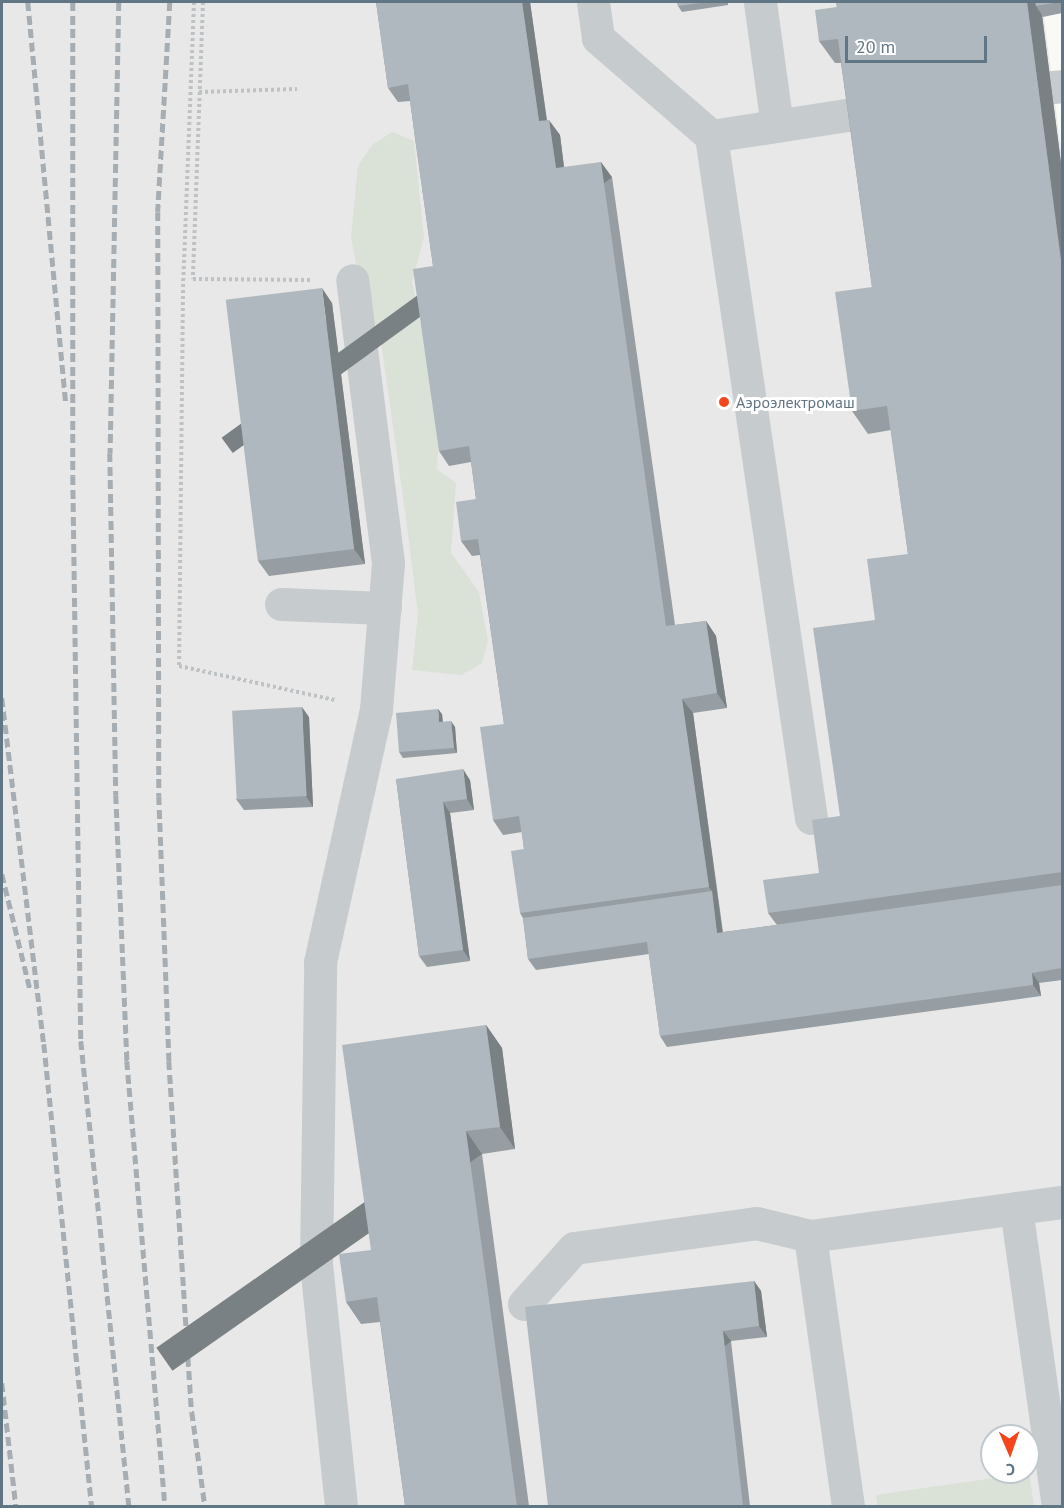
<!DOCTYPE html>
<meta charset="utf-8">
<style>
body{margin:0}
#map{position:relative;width:1064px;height:1508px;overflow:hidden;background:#f9f9f6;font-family:"PT Sans",sans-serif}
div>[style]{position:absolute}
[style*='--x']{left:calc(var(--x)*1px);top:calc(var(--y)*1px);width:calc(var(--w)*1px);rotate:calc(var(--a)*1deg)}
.built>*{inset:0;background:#e7e8e7}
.green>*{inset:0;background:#dae1d6}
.path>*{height:4px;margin-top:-2px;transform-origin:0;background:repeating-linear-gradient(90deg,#bfc2c4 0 3px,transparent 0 6px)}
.minor>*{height:33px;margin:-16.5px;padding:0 16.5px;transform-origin:16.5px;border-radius:16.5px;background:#c6cbce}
.rail>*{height:4.5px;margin-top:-2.25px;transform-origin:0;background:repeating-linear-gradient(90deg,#a6aeb3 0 9px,transparent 0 13.5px)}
.wall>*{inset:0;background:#969ea3}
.shaded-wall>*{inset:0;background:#7a8185;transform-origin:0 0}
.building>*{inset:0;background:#afb8be;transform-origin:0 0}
.dots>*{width:16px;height:16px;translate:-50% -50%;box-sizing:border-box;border:3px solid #fff;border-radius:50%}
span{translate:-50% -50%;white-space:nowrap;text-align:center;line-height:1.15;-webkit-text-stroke:6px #fff;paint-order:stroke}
.poi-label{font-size:16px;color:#617684}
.left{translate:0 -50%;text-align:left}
.frame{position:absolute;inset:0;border:3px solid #617684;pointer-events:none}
.north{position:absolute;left:980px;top:1424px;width:60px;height:60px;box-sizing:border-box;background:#fff;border:2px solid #c0c8ce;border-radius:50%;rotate:178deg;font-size:16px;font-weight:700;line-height:24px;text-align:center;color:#617684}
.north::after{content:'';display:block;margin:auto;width:21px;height:27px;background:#f3461c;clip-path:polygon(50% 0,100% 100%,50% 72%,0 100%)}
.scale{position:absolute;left:845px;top:36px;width:142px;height:27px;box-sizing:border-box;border:3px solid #617684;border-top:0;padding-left:8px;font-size:18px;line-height:21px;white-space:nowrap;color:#617684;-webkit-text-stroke:4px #fff;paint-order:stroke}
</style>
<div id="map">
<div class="built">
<div style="clip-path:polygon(evenodd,2px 2px,1042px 2px,1062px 158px,1062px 1506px,2px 1506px,2px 2px,992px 1436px,1028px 1436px,1028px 1472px,992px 1472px,992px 1436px)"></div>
</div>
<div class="green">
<div style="clip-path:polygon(392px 132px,414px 141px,424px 237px,412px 282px,440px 422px,437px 469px,456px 483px,451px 553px,479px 592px,488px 641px,482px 663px,461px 675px,412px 670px,418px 614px,405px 511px,380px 335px,360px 287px,351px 237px,358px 166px,372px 145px)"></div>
<div style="clip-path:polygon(1029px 1473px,1034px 1506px,878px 1506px,876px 1495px)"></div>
</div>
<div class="path">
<div style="--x:194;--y:2;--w:288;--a:92.2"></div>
<div style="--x:183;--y:290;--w:376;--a:90.6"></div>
<div style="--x:179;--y:666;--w:160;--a:12.3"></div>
<div style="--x:203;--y:2;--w:277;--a:92.1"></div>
<div style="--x:193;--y:279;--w:118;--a:0.5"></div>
<div style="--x:199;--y:92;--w:98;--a:-1.8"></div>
</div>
<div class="minor">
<div style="--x:593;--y:2;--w:36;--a:82"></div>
<div style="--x:598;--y:38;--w:150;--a:40.9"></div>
<div style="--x:760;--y:2;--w:125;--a:82.2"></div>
<div style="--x:1053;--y:87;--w:9;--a:-6"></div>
<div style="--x:281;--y:604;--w:104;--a:2.2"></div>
<div style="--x:811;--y:818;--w:689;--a:-98.34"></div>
<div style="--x:711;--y:136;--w:151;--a:-8.8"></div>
<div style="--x:1016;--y:1208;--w:301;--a:82"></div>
<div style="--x:810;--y:1236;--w:273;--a:82"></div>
<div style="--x:524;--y:1304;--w:75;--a:-48.2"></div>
<div style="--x:574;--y:1248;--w:184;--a:-7.8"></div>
<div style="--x:756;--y:1223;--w:56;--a:13.5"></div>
<div style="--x:810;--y:1236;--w:254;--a:-7.7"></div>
<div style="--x:341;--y:1506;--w:241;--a:-95.9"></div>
<div style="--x:316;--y:1266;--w:304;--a:-89.2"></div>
<div style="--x:320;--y:962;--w:259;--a:-77.5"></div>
<div style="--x:376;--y:709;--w:146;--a:-85.3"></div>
<div style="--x:388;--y:563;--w:285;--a:-97.2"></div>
</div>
<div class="rail">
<div style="--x:28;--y:2;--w:402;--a:84.6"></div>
<div style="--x:73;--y:2;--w:474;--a:90"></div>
<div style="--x:73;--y:476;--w:565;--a:89.19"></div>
<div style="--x:81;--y:1041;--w:467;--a:84.1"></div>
<div style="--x:119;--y:2;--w:451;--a:91.1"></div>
<div style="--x:110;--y:453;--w:342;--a:89"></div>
<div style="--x:116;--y:795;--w:266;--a:87.6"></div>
<div style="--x:127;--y:1061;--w:447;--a:85.1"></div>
<div style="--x:170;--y:2;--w:210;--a:93.3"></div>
<div style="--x:158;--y:212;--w:584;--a:89.9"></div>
<div style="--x:159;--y:796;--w:265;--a:87.8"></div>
<div style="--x:169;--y:1061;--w:352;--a:86.3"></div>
<div style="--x:192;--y:1412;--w:95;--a:82.1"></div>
<div style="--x:2;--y:698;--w:349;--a:83.1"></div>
<div style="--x:44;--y:1044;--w:464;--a:84.1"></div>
<div style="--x:2;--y:874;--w:118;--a:76.3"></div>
<div style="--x:2;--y:1383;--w:124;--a:83.5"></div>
</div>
<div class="wall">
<div style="clip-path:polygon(376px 2px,530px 2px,547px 120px,560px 135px,564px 167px,612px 177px,675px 625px,706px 621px,716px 636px,727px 708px,693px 713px,723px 932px,777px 925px,768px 913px,819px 873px,840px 816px,875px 620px,908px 554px,891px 430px,868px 434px,852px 411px,872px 287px,841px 63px,835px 63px,819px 41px,837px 7px,836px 2px,1062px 2px,1062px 13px,1043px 17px,1042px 15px,1062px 171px,1062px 980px,1039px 983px,1041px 996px,667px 1047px,660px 1036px,649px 954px,536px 970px,528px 959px,523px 918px,520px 913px,524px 849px,522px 832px,503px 835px,493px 820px,504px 724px,480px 555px,472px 556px,461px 541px,476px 499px,471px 462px,449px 466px,439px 451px,433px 266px,410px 101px,398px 102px,388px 88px)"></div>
<div style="clip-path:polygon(677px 2px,728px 2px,728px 5px,682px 12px,678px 6px)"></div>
<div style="clip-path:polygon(332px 303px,365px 564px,269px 576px,258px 561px)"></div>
<div style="clip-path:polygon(442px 714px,443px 722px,455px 727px,457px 753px,403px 758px,399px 752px)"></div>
<div style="clip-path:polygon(309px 717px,313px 807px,244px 810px,236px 799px)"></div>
<div style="clip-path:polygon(396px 779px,470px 780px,474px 810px,450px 813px,470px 961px,427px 967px,419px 956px)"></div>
<div style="clip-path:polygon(486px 1025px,502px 1048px,515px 1149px,482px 1154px,529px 1506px,405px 1506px,380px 1322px,361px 1324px,346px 1302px,371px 1250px)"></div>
<div style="clip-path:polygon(754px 1281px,761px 1291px,767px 1337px,731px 1341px,750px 1506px,548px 1506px)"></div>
</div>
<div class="shaded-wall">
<div style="clip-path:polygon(522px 2px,530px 2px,549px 136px,539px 121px)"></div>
<div style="clip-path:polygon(1027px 2px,1040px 2px,1036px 6px,1042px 15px,1062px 171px,1062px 268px)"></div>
<div style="clip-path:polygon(549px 120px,560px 135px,566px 183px,556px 168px)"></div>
<div style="left:601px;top:162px;width:19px;height:469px;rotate:54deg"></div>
<div style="clip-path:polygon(322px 288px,332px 303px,365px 564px,354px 549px)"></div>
<div style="clip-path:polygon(706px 621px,716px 636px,727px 708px,717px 693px)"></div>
<div style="clip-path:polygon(682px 699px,693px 713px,724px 944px,717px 933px,712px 891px,709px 887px)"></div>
<div style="clip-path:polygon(302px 707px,309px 717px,313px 807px,306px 796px)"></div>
<div style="clip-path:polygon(438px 709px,442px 714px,443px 728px,439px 722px)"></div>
<div style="clip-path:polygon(451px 721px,455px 727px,457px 753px,454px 748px)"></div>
<div style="clip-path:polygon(463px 769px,470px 780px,474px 810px,467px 799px)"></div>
<div style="clip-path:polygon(443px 802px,450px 813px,470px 961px,463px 950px)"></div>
<div style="clip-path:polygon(1032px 973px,1039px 983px,1041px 996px,1033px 985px)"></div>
<div style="clip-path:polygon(486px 1025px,502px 1048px,515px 1149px,500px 1127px)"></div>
<div style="left:466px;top:1131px;width:28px;height:378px;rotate:55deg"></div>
<div style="clip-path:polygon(754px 1281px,761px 1291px,767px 1337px,759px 1326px)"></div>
<div style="left:723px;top:1331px;width:13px;height:176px;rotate:51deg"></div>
</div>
<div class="building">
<div style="clip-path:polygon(376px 2px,522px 2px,539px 121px,549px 120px,556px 168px,601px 162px,666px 626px,706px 621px,717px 693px,682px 699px,709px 887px,520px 913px,511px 851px,524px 849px,519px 816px,493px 820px,480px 727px,504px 724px,478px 539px,461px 541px,456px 502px,476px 499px,469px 446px,439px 451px,413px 269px,433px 266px,415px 139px,408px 84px,388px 88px)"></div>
<div style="clip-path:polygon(677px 2px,709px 2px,678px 6px)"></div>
<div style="clip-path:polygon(836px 2px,1027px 2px,1062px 268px,1062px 872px,768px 913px,763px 880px,819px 873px,812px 820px,840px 816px,813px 628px,875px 620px,867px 559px,908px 554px,887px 406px,852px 411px,835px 292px,872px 287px,838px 39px,819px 41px,815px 10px,837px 7px)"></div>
<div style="clip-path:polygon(1035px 2px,1059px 2px,1036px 6px)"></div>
<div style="left:322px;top:288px;width:263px;height:97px;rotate:83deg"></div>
<div style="left:302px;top:707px;width:89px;height:70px;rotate:87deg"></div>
<div style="clip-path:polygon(438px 709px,439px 722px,451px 721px,454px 748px,399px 752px,396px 713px)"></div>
<div style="clip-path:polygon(463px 769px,467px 799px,443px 802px,463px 950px,419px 956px,396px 779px)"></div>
<div style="clip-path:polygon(1062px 885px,1062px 968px,1032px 973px,1033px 985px,660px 1036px,647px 942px,528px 959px,523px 918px,712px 891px,717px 933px)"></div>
<div style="clip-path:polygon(486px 1025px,500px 1127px,466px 1131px,517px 1506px,405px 1506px,377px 1297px,346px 1302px,339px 1254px,371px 1250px,342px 1045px)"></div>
<div style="clip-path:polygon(1061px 1249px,1062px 1249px,1062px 1262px)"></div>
<div style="clip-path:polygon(754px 1281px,759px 1326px,723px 1331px,743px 1506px,548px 1506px,525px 1307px)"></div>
</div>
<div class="dots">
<div style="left:724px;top:402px;background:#f3461c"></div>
</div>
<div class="poi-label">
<span class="left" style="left:736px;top:402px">Аэроэлектромаш</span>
</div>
<div class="frame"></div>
<div class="north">С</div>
<div class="scale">20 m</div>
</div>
